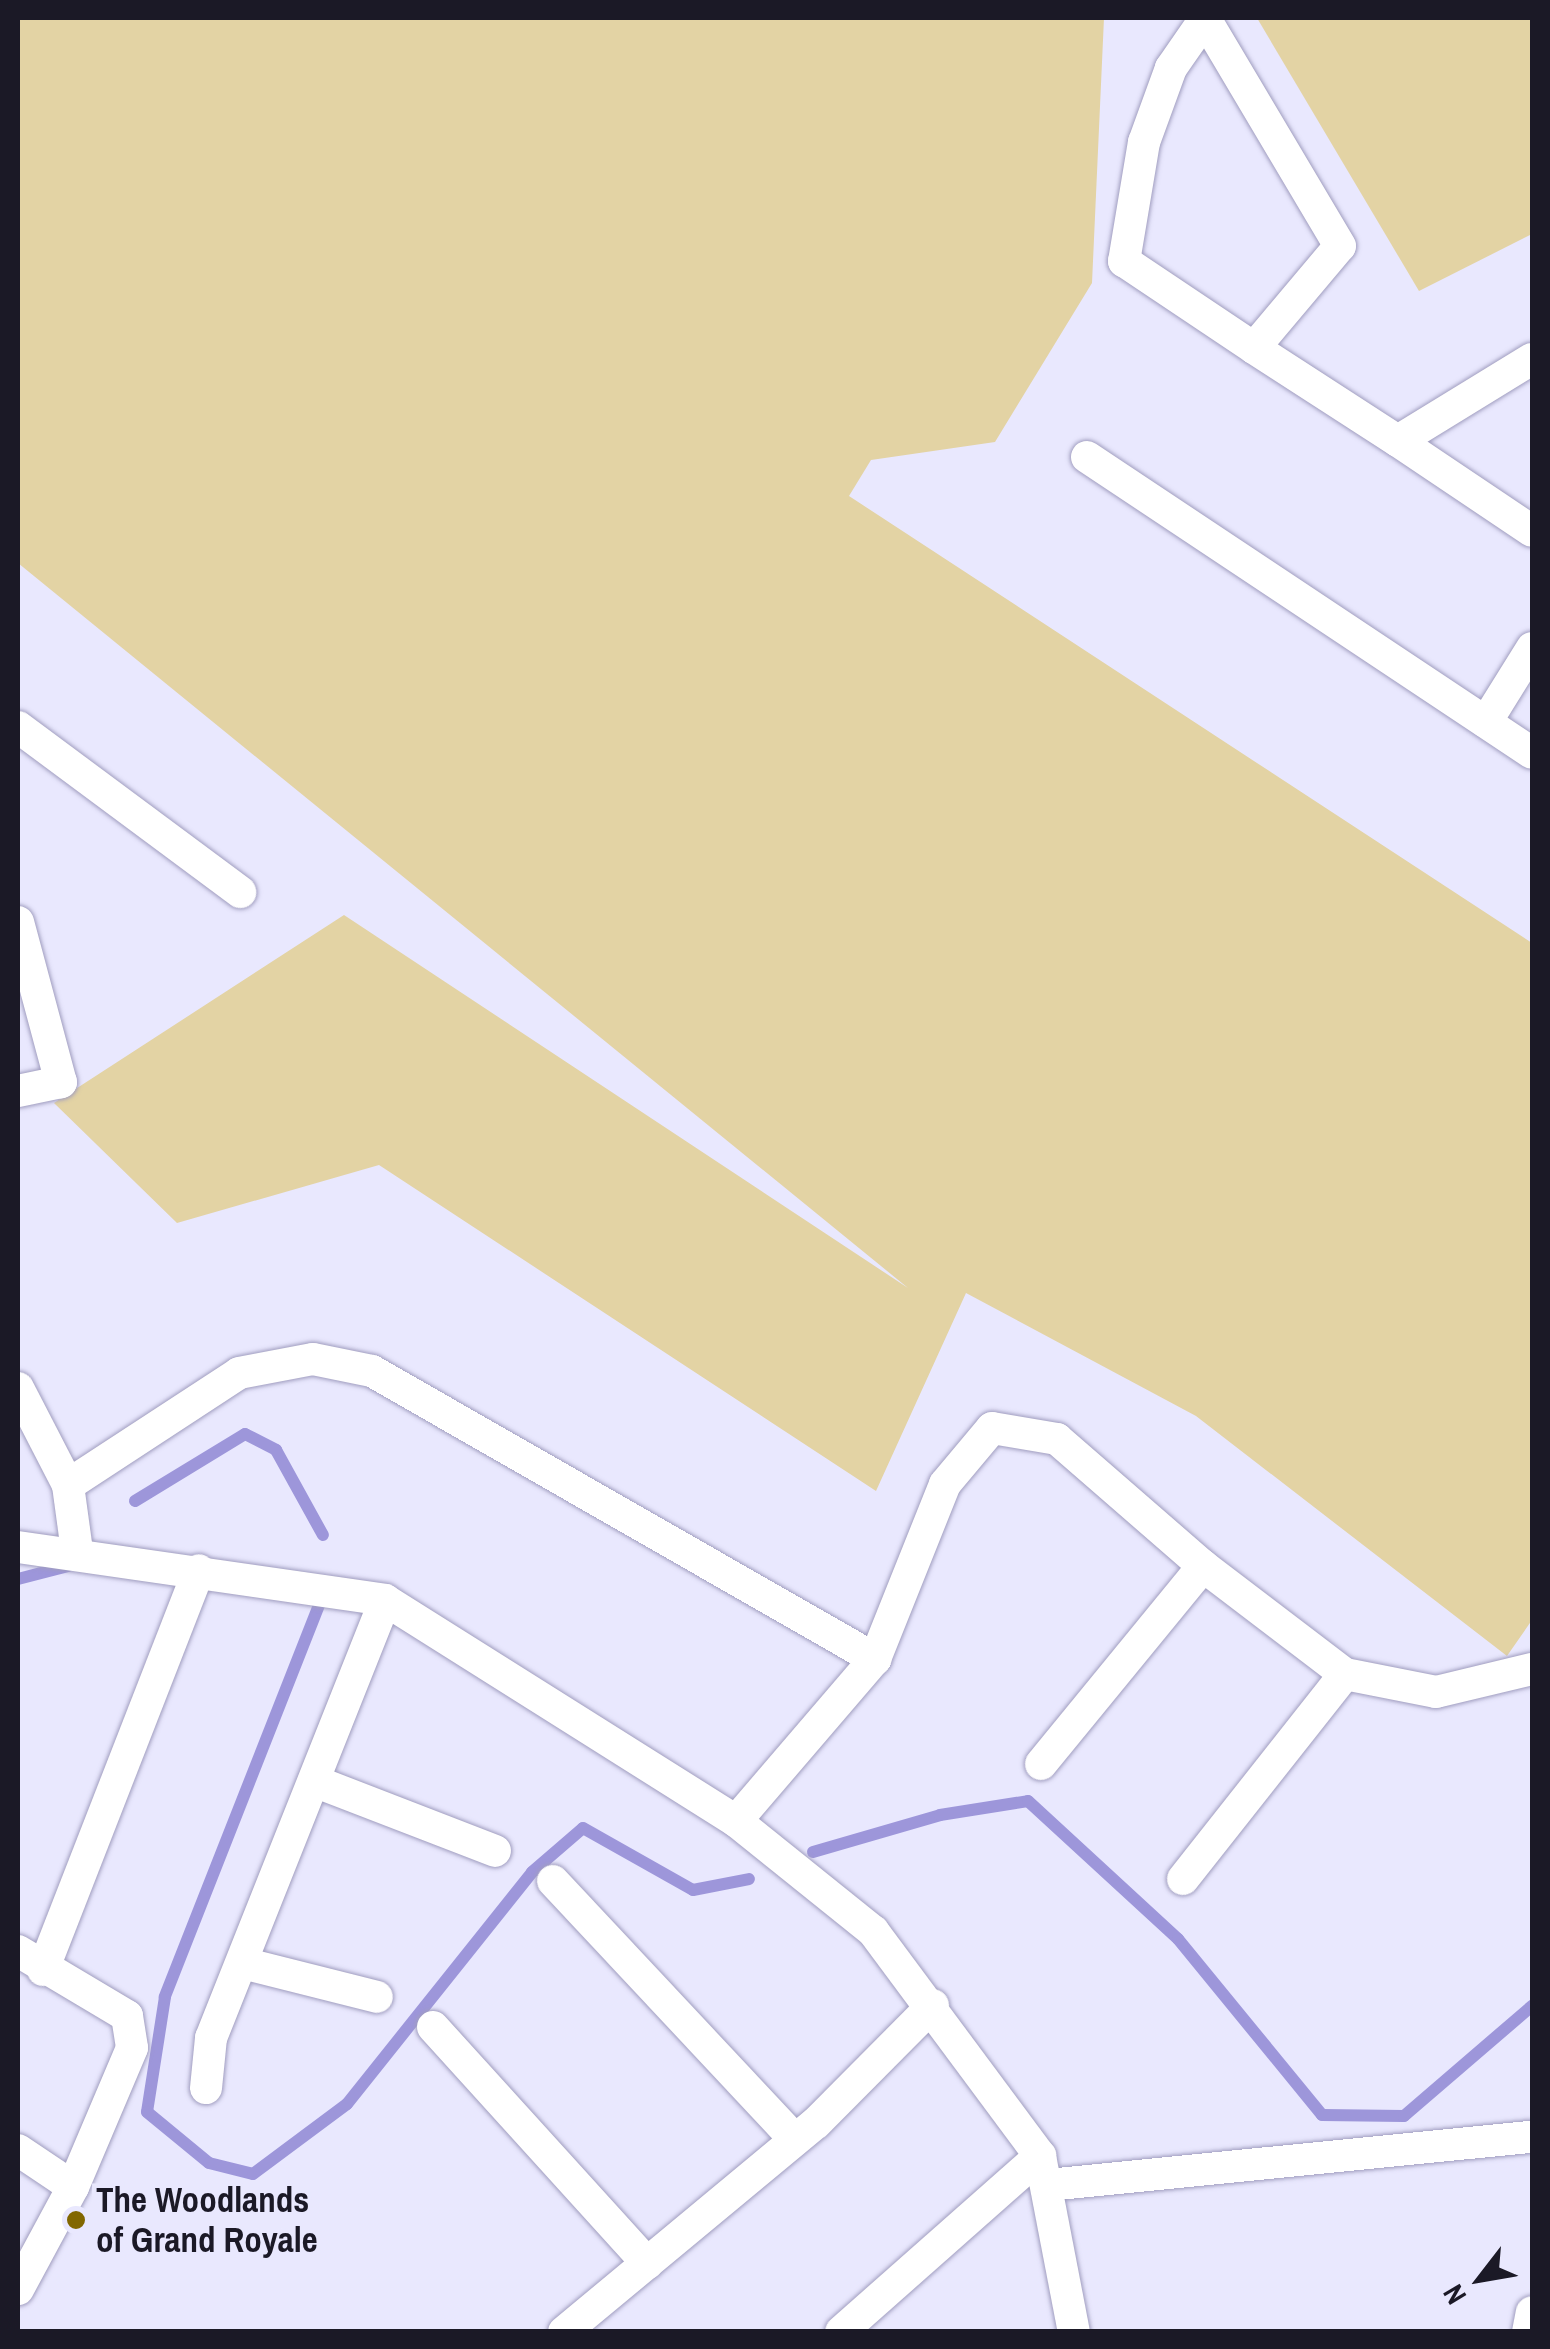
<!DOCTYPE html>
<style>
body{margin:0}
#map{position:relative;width:1550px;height:2349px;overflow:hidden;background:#e9e8fe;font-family:"Archivo Narrow",sans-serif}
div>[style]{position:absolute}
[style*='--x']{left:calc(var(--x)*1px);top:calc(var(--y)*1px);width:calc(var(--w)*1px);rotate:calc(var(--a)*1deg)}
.green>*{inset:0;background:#e3d3a4}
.stream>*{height:12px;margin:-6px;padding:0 6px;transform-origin:6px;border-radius:6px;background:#9d96da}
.roads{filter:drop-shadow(0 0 2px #a09dbf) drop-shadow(0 0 2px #a09dbf)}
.minor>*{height:32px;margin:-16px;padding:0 16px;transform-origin:16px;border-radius:16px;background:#fff}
.dots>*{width:28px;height:28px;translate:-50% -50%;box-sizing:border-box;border:5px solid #e9e8fe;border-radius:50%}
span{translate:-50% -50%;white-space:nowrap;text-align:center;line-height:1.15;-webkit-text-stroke:9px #e9e8fe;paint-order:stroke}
.poi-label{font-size:35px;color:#1b1926;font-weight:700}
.left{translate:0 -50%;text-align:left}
.frame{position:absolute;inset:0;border:20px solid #1b1926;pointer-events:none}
.north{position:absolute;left:1430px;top:2229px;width:100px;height:100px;-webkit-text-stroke:8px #e9e8fe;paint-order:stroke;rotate:239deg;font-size:28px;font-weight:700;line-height:40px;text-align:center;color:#1b1926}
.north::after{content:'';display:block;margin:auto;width:35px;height:45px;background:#1b1926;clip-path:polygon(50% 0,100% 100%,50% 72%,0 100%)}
</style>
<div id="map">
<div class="green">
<div style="clip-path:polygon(18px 18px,1104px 18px,1092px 283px,995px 442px,871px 460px,849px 496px,1532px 943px,1532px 1620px,1507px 1656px,1196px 1416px,966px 1293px,876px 1491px,379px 1165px,177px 1223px,54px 1103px,344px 915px,908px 1288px,18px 563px)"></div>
<div style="clip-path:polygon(1257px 18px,1532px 18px,1532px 234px,1419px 291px)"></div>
</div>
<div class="stream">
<div style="--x:135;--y:1501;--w:129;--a:-31.3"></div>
<div style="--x:245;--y:1434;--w:35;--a:27"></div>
<div style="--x:276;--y:1450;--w:97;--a:61.1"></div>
<div style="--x:18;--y:1579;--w:52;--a:-14.6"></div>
<div style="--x:323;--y:1595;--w:432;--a:111.5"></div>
<div style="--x:165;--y:1997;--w:116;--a:98.9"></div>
<div style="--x:147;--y:2112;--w:80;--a:39.4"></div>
<div style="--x:209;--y:2163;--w:45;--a:14"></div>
<div style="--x:253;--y:2174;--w:117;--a:-36.7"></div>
<div style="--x:347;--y:2104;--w:297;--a:-51.4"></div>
<div style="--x:532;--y:1872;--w:67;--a:-40.8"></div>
<div style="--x:583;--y:1828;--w:126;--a:29.4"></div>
<div style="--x:693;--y:1890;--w:57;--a:-11.1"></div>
<div style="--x:813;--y:1852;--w:132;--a:-16.2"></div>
<div style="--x:940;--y:1815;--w:89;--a:-9"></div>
<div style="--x:1028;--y:1801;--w:204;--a:42.6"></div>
<div style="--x:1178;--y:1939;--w:227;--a:50.7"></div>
<div style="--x:1322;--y:2115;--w:82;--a:0.7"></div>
<div style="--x:1404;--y:2116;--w:169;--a:-40.7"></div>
</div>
<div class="roads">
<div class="minor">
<div style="--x:1254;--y:348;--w:133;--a:-49.9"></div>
<div style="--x:1340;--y:246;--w:264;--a:-120.7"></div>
<div style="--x:1205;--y:19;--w:60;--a:124.8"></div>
<div style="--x:1171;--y:68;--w:79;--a:110"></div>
<div style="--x:1144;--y:142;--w:121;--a:99.5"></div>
<div style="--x:1124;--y:261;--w:156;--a:33.8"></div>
<div style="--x:1254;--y:348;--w:171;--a:32.9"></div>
<div style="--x:1398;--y:441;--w:157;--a:-31.5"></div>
<div style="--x:1398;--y:441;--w:161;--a:33.9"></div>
<div style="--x:1087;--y:457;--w:534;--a:33.63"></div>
<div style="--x:1486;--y:722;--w:87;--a:-58.1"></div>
<div style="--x:18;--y:727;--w:277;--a:36.6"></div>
<div style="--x:18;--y:922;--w:166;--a:75"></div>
<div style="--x:61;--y:1082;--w:44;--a:168.2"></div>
<div style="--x:18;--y:1388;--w:109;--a:62.7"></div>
<div style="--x:18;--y:1547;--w:371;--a:8.2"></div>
<div style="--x:385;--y:1600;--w:415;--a:32.2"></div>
<div style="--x:736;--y:1821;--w:176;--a:38.8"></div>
<div style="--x:873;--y:1931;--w:280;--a:53.4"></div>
<div style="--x:1040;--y:2156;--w:179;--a:79.1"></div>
<div style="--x:77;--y:1551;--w:67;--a:-97.8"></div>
<div style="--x:68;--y:1485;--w:204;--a:-33.2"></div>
<div style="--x:239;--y:1373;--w:75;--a:-10.7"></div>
<div style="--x:313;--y:1359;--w:60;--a:11.5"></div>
<div style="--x:372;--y:1371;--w:580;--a:29.79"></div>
<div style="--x:1041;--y:1764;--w:256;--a:-50.7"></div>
<div style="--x:314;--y:1781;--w:194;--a:21.1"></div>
<div style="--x:736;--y:1821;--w:213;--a:-49.4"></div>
<div style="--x:875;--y:1659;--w:188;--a:-68.2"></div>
<div style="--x:945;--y:1484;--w:73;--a:-50"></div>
<div style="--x:992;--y:1428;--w:66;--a:9.6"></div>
<div style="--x:1057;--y:1439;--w:194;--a:41"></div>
<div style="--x:1203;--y:1566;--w:178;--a:37.3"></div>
<div style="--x:1345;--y:1674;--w:93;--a:11.2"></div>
<div style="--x:1436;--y:1692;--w:99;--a:-13.5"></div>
<div style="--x:1183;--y:1879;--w:261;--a:-51.7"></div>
<div style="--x:553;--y:1881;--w:354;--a:46.9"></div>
<div style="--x:18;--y:1951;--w:127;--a:30.8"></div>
<div style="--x:127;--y:2016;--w:32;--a:81"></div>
<div style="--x:132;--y:2048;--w:151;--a:113"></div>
<div style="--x:242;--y:1963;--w:139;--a:14.1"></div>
<div style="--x:43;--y:1970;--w:429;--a:-68.7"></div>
<div style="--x:433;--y:2027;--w:319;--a:47.8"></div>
<div style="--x:206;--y:2088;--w:50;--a:-84.3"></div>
<div style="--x:211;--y:2038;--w:471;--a:-68.3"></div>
<div style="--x:18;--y:2150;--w:66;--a:33.9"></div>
<div style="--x:73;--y:2187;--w:116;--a:118.3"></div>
<div style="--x:1048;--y:2185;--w:486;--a:-5.7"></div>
<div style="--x:564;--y:2332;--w:327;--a:-39.7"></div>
<div style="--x:816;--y:2123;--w:166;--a:-45.2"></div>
<div style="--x:841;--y:2332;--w:266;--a:-41.5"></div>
<div style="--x:1528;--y:2332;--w:20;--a:-79"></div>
</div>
</div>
<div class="dots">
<div style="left:76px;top:2220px;background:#826700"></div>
</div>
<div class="poi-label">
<span class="left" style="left:96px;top:2220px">The Woodlands<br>of Grand Royale</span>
</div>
<div class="frame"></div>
<div class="north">N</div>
</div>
